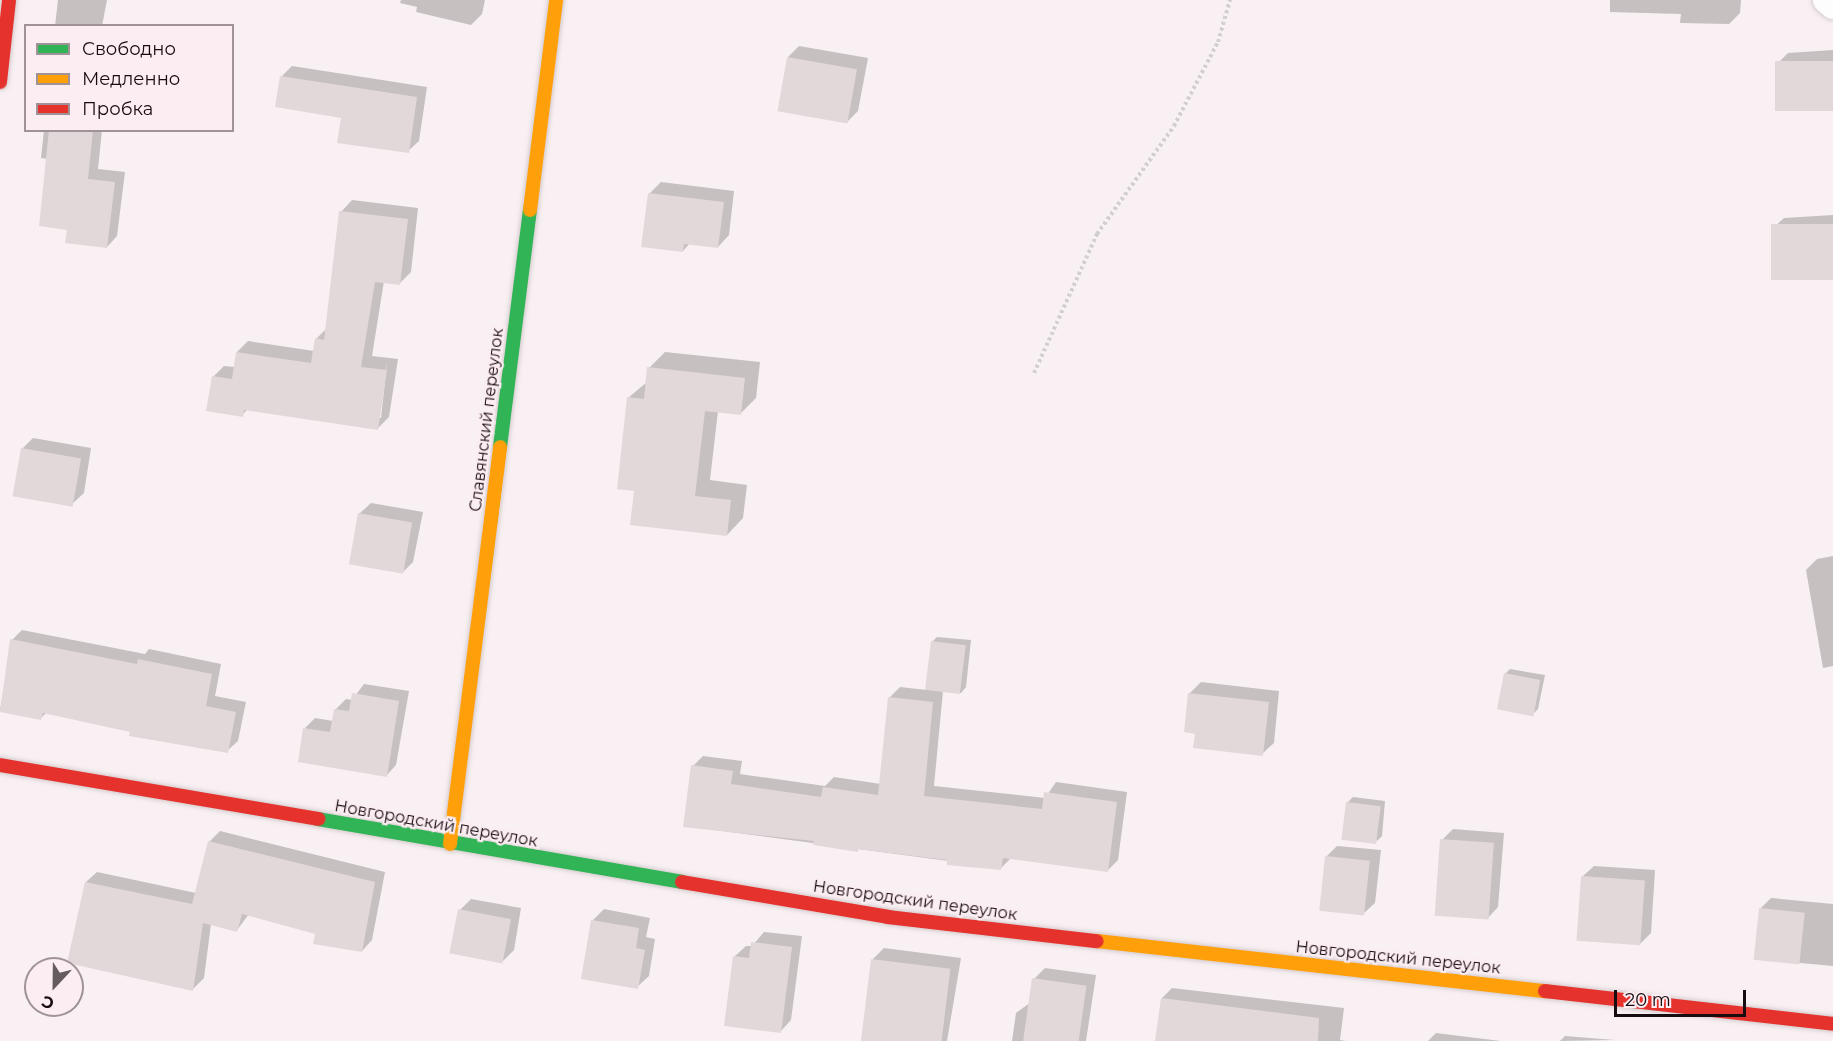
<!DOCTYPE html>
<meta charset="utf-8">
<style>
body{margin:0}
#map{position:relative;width:1833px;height:1041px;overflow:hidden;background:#f8f0f2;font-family:Montserrat,sans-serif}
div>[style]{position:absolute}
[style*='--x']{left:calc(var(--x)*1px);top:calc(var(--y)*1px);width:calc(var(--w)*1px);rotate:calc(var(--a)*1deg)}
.shadow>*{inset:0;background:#0003}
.building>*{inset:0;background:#e3d8d9;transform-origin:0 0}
.path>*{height:4px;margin-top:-2px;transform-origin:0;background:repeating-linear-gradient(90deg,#d1cfcf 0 3px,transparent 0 6px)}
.roads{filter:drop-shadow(0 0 2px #d5cbce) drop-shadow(0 0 2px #d5cbce)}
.lane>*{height:26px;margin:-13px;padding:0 13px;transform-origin:13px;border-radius:13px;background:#fefdfd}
.fast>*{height:14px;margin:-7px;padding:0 7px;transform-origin:7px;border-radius:7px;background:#30b455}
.slow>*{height:14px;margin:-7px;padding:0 7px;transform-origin:7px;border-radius:7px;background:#ff9f0a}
.jam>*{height:14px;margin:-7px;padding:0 7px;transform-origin:7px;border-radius:7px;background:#e5322d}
span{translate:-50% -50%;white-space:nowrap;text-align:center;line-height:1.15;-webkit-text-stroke:4.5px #fbedf1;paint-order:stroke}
.street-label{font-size:16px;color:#170c10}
.legend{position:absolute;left:24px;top:24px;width:210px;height:108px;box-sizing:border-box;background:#fbedf1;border:2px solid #a09397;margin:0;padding:8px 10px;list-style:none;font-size:18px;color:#170c10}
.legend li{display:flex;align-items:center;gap:12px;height:30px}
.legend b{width:30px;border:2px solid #a09397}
.north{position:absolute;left:24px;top:957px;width:60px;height:60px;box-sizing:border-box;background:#fbedf1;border:2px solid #a09397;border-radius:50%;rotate:202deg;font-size:16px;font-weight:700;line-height:24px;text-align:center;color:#170c10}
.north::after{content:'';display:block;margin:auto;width:21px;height:27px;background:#665c5f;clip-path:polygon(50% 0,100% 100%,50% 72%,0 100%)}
.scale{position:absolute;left:1614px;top:990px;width:132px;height:27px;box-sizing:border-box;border:3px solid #170c10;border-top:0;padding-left:8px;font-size:18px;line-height:21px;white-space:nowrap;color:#170c10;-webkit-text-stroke:4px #fbedf1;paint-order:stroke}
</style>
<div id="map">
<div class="shadow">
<div style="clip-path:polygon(58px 0,107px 0,102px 26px,55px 26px)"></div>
<div style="clip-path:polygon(401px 0,485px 0,482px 14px,471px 25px,416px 12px,417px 7px,400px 3px)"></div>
<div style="clip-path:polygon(1610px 0,1741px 0,1740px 13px,1729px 24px,1680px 23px,1681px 14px,1610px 12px)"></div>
<div style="clip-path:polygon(799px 46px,868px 58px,858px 111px,847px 122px,788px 57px)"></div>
<div style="clip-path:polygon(1833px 50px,1833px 109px,1777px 64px,1788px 53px)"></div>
<div style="clip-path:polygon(292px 66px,427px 87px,419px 141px,408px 151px,343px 117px,277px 106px,282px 76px)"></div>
<div style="clip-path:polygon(44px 130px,102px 130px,98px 169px,125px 172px,117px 236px,107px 247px,69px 228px,48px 159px,41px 158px)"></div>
<div style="clip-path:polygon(661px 182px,734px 191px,729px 235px,718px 247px,690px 243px,683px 251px,649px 194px)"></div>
<div style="clip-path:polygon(evenodd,352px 200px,418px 208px,411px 272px,400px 283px,384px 281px,372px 356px,398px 359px,389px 417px,378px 428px,248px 409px,242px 415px,213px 377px,224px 366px,235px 367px,237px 352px,248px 341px,314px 351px,316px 339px,327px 328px,341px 212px,352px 200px,387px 362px,381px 418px,378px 418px,387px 362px)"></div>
<div style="clip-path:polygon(1833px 215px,1833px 279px,1772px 229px,1784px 218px)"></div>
<div style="clip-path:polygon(665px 352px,760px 362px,756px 398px,740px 414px,718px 411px,710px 480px,747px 485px,743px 518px,727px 535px,635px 490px,628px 398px,647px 382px,649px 368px)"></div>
<div style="clip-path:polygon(33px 438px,91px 448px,84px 493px,72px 504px,22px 449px)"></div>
<div style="clip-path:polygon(371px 503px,423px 512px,413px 562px,402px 573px,359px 514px)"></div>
<div style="clip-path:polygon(1833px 556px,1833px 666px,1823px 668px,1806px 570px,1817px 559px)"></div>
<div style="clip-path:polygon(22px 630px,145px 654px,149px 649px,221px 664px,215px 696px,246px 702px,238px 741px,227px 751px,46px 713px,41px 718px,0 710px,12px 640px)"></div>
<div style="clip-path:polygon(937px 637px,971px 640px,966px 687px,961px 693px,943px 691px,934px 786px,1045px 798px,1056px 782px,1127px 792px,1118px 860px,1108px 870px,1011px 858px,1001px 868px,684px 826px,693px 766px,703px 756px,742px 761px,740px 774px,825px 786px,834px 777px,881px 784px,889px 698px,900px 687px,927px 690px,932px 642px)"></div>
<div style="clip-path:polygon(1510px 669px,1545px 675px,1538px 709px,1532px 715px,1505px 674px)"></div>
<div style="clip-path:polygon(1201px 682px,1279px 691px,1274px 743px,1262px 754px,1196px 732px,1189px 694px)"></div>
<div style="clip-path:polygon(364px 684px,409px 691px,396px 765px,386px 776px,305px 728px,315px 718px,333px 721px,335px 710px,346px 699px,352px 700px)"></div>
<div style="clip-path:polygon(1353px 797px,1385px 801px,1382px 836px,1377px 841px,1347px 803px)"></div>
<div style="clip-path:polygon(1453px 829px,1504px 833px,1498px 907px,1487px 919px,1442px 840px)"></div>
<div style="clip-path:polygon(220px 831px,385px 872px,372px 940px,362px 951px,317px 933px,249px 914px,237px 930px,211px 924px,204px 978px,193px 989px,86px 882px,97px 872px,196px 893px,209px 842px)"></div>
<div style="clip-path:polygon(1337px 846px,1381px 850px,1375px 903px,1363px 914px,1326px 857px)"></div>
<div style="clip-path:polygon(1594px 866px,1655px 870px,1651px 933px,1640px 944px,1582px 877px)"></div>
<div style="clip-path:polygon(1771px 898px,1833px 904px,1833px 966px,1755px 959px,1760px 909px)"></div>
<div style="clip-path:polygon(471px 899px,521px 908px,514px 950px,503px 961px,460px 910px)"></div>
<div style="clip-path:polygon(604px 909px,650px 918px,646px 937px,655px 939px,649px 976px,637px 987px,583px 978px,593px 920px)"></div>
<div style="clip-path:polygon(764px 932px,802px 936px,791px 1020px,780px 1032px,734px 957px,746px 946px,752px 946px)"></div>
<div style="clip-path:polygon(884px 948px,961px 958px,947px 1041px,862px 1041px,873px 959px)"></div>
<div style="clip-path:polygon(1045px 968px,1096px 975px,1086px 1041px,1012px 1041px,1016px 1013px,1031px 1002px,1034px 979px)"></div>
<div style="clip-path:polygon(1172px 988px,1344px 1008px,1340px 1040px,1346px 1041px,1157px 1041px,1162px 998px)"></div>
<div style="clip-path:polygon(1436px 1033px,1501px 1041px,1428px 1041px)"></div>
<div style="clip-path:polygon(1565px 1036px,1615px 1040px,1560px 1041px)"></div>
</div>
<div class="building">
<div style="left:787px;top:57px;width:71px;height:55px;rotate:10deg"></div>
<div style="left:1833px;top:61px;width:50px;height:58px;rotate:90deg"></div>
<div style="clip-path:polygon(280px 76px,417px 97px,409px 153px,337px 143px,341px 118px,275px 107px)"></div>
<div style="clip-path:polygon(49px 130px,93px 130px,88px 179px,115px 182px,107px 248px,65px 243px,67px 230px,39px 226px)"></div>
<div style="clip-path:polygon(648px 193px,724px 202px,718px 248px,684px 244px,683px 252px,641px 247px)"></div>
<div style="clip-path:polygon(339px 211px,408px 219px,400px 285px,375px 282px,361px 367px,387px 370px,378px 430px,244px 410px,243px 417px,206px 411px,212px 376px,232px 379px,236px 352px,311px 363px,315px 338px,324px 340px)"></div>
<div style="left:1833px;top:224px;width:56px;height:62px;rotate:90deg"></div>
<div style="clip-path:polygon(647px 367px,745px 378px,741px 415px,705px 411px,695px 496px,731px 500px,727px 536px,630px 525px,634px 491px,617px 489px,627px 397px,644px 399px)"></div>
<div style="left:21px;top:448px;width:61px;height:49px;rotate:10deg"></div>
<div style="left:358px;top:513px;width:55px;height:52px;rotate:10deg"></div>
<div style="clip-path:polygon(10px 639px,137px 664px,138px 659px,212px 674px,206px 706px,236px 712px,228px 753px,129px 736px,130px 732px,43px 713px,41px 720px,0 712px)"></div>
<div style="left:931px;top:641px;width:35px;height:49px;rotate:7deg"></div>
<div style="left:1504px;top:673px;width:37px;height:37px;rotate:11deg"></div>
<div style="clip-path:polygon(352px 693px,399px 701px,387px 777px,298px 762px,303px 728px,330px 732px,334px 709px,349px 711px)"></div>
<div style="clip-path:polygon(1188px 693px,1269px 702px,1263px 756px,1193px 748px,1195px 734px,1184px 732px)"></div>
<div style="clip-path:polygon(888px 697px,933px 702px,924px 796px,1042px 809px,1044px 792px,1117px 802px,1108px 872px,1003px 858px,1001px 870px,947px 865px,947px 860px,858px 849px,858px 852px,813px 845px,814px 841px,683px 827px,691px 765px,733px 771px,731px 784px,821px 797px,823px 787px,878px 795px)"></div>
<div style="left:1346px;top:802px;width:35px;height:38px;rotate:7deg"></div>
<div style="left:1440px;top:839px;width:54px;height:77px;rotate:4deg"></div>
<div style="clip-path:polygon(208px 841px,375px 882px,362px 952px,313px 944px,315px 934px,242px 914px,237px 932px,203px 923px,193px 991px,67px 963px,85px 882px,192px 904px)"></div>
<div style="left:1325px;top:856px;width:45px;height:55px;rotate:6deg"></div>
<div style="left:1581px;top:876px;width:64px;height:65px;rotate:4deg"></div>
<div style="left:1759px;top:908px;width:46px;height:52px;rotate:6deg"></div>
<div style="left:458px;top:909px;width:54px;height:45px;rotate:11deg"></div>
<div style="clip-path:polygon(591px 920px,639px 928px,636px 948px,645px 950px,638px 989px,581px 979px)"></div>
<div style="clip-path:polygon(751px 942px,792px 947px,781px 1033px,724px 1026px,733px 956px,749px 958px)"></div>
<div style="left:871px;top:959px;width:80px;height:83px;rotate:7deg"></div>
<div style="left:1032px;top:978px;width:55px;height:64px;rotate:8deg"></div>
<div style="clip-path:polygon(1161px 998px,1319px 1018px,1318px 1041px,1155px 1041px)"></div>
</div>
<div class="path">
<div style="--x:1034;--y:373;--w:153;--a:-65.6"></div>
<div style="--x:1097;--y:234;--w:133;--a:-54.5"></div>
<div style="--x:1174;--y:126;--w:95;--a:-62.4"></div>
<div style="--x:1218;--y:42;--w:44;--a:-74.1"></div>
</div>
<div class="roads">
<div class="lane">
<div style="--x:1826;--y:0;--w:9;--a:41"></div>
</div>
<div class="fast">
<div style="--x:500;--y:447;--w:239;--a:-82.8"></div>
<div style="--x:318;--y:819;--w:369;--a:9.8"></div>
</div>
<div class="slow">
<div style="--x:530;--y:210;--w:212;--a:-82.9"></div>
<div style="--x:450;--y:844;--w:400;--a:-82.8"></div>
<div style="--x:1097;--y:941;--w:451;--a:6.4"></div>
</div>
<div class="jam">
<div style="--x:0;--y:82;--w:82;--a:-83.7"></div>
<div style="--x:0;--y:765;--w:323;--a:9.6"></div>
<div style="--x:682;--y:882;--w:209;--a:9.6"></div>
<div style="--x:888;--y:917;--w:210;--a:6.6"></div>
<div style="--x:1545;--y:991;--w:290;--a:6.5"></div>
</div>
</div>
<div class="street-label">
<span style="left:487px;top:420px;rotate:-83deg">Славянский переулок</span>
<span style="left:436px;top:824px;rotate:10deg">Новгородский переулок</span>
<span style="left:915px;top:901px;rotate:8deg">Новгородский переулок</span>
<span style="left:1398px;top:958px;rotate:6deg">Новгородский переулок</span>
</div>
<ul class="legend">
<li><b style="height:8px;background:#30b455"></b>Свободно</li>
<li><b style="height:8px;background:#ff9f0a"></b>Медленно</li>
<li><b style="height:8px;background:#e5322d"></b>Пробка</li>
</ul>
<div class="north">С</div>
<div class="scale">20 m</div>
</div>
